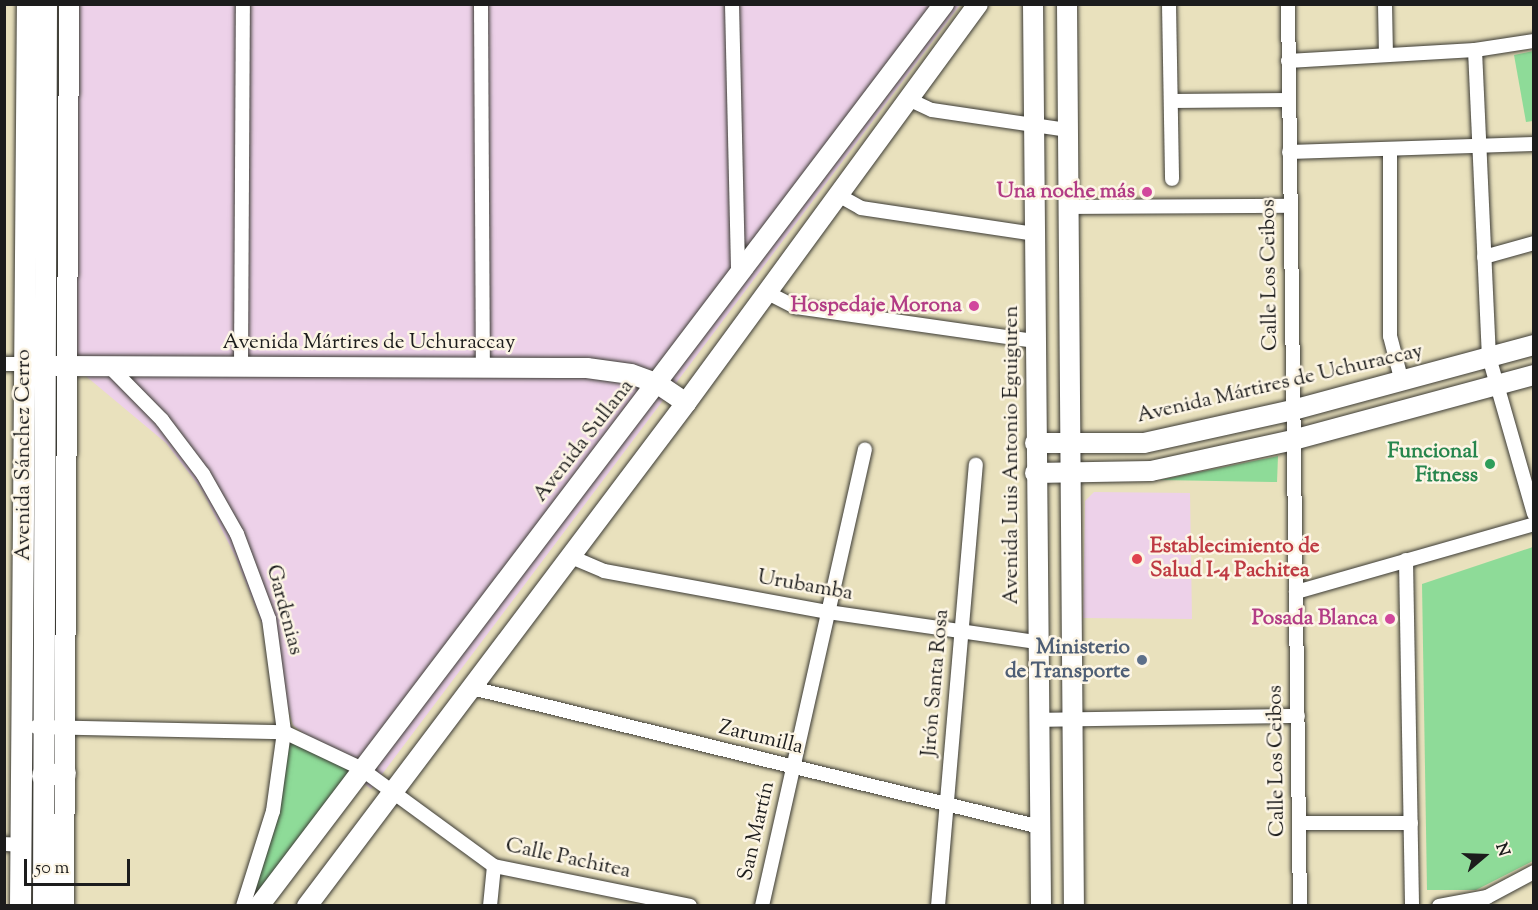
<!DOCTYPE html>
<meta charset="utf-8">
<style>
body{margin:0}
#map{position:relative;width:1538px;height:910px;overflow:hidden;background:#e9e1bd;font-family:"Sorts Mill Goudy",serif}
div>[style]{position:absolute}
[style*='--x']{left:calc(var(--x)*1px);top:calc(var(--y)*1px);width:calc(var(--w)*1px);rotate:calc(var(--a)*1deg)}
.built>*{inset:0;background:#edd1e9}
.green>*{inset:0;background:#8edb98}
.roads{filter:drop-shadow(0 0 2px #3b3a34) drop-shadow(0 0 2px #3b3a34)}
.street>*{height:14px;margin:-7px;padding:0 7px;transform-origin:7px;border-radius:7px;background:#fff}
.secondary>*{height:20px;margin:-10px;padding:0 10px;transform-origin:10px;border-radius:10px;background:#fff}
.primary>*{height:21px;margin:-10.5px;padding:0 10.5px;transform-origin:10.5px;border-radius:10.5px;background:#fff}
.dots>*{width:16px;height:16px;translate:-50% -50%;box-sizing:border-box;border:3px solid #fcf5e5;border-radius:50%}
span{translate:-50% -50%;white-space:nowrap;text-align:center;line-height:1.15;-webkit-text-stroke:5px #fcf5e5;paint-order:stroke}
.hotel-label{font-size:21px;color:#b23c85;font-weight:700}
.right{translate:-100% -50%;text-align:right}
.street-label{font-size:21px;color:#1c1c1c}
.leisure-label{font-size:21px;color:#27864d;font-weight:700}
.health-label{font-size:21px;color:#be3a42;font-weight:700}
.left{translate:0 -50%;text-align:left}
.service-label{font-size:21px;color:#4e5e75;font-weight:700}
.frame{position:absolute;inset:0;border:6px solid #1c1c1c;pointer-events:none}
.north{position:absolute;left:1454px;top:826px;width:60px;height:60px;-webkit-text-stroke:4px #fcf5e5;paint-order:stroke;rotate:71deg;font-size:16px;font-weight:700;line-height:24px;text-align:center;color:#1c1c1c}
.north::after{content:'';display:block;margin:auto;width:21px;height:27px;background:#1c1c1c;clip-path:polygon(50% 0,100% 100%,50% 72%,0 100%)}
.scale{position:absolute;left:24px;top:859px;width:106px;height:27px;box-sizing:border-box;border:3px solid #1c1c1c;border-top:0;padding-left:8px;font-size:18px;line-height:21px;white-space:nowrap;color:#1c1c1c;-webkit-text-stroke:4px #fcf5e5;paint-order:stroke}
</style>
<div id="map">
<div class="built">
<div style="clip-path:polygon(67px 5px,960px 5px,371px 789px,293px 725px,269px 641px,236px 558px,202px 490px,166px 443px,57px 352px)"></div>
<div style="clip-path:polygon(1094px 492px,1190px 493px,1192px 619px,1083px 618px,1085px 501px)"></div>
</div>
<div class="green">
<div style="clip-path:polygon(1533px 51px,1533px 121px,1526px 122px,1514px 55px)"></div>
<div style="clip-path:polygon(1278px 456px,1277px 482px,1160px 480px)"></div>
<div style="clip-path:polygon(1533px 547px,1533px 861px,1476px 890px,1427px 890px,1422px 584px)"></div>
<div style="clip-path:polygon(284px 732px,360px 768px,259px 905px,243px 906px,251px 887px)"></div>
</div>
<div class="roads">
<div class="street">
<div style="--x:481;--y:4;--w:363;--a:89.7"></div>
<div style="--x:732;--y:4;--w:274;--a:88.7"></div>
<div style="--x:1169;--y:4;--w:175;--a:89"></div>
<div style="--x:1288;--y:4;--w:902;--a:89.24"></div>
<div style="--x:1385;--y:4;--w:51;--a:88.9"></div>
<div style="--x:1475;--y:50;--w:307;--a:87.4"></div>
<div style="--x:1489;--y:357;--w:163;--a:74"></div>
<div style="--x:1288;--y:61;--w:187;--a:-3.4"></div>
<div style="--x:1475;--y:50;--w:60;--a:-8.7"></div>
<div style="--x:908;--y:99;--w:26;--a:25"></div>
<div style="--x:932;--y:110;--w:136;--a:8.4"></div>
<div style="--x:1171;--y:101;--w:118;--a:-0.5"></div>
<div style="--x:1390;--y:151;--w:185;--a:90"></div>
<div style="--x:1390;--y:336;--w:48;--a:75.4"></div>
<div style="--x:1289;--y:152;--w:245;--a:-1.9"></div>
<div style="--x:838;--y:195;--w:26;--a:29"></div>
<div style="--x:861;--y:208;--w:175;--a:8.5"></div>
<div style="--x:1068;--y:207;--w:222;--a:-0.3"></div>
<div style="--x:1484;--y:257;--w:52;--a:-15.6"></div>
<div style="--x:766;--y:292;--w:34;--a:27"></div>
<div style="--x:796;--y:307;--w:240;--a:8.1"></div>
<div style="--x:4;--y:364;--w:20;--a:0"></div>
<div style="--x:109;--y:366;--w:76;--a:45.5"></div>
<div style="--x:162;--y:420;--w:68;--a:52.8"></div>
<div style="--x:203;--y:474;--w:69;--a:60.5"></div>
<div style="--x:237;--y:534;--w:91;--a:69.4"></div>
<div style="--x:269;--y:619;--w:114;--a:82.4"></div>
<div style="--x:284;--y:732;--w:80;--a:97.9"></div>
<div style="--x:273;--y:811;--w:100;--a:107.5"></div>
<div style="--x:241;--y:366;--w:362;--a:-89.7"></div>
<div style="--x:569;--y:556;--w:38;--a:23"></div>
<div style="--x:604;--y:571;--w:228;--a:10.4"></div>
<div style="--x:828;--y:612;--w:211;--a:8.2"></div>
<div style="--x:1406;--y:560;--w:346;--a:89"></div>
<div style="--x:1296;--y:592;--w:248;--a:-15.9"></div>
<div style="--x:472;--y:688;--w:585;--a:13.75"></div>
<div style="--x:1038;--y:720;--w:260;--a:-0.9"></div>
<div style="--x:36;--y:727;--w:248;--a:1.2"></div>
<div style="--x:284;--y:732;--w:84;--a:25.3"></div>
<div style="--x:360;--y:768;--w:166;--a:36.2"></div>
<div style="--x:494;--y:866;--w:200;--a:11.5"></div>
<div style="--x:1299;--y:823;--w:112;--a:0"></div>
<div style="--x:4;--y:844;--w:17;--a:3"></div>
<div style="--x:490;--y:906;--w:40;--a:-84.3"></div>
<div style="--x:762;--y:906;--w:468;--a:-77.3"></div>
<div style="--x:938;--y:906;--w:443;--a:-85.1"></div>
<div style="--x:1439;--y:906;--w:49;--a:-10.6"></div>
<div style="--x:1487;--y:897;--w:53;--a:-28"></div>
</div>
<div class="secondary">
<div style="--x:1033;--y:4;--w:902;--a:89.49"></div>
<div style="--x:1067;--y:4;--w:902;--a:89.56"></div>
<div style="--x:56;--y:366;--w:531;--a:0.22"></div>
<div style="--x:587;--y:368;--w:44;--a:7.8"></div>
<div style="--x:631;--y:374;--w:29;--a:20"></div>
<div style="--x:658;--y:384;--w:34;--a:34"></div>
<div style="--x:1035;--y:443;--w:109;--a:0"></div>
<div style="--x:1144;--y:443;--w:153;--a:-12.5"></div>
<div style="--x:1293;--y:410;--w:250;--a:-15.1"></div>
<div style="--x:1035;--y:473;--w:116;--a:-1"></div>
<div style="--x:1151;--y:471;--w:145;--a:-12.3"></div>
<div style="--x:1293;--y:440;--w:250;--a:-15.1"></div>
<div style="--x:64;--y:906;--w:902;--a:-89.68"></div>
<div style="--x:259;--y:906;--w:1133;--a:-52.79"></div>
<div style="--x:307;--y:906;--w:630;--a:-53"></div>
<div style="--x:686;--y:403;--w:494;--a:-53.8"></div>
</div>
<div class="primary">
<div style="--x:42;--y:775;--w:23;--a:-5"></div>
<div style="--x:20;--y:906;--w:902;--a:-89.56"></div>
<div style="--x:43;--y:906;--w:902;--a:-89.81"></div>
</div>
</div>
<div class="dots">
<div style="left:1147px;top:192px;background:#d1479c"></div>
<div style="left:974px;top:306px;background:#d1479c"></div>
<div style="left:1490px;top:464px;background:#2e9e5b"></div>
<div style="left:1137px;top:559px;background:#e0444e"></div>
<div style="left:1390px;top:619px;background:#d1479c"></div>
<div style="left:1142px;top:660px;background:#5c6f8a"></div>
</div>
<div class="hotel-label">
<span class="right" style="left:1135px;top:192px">Una noche más</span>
<span class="right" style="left:962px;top:306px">Hospedaje Morona</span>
<span class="right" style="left:1378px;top:619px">Posada Blanca</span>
</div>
<div class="street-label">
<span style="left:1270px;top:275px;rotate:-91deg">Calle Los Ceibos</span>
<span style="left:369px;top:343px">Avenida Mártires de Uchuraccay</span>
<span style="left:1280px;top:384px;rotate:-13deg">Avenida Mártires de Uchuraccay</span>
<span style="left:584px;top:441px;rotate:-52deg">Avenida Sullana</span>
<span style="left:24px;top:455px;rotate:-90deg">Avenida Sánchez Cerro</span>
<span style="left:1012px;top:455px;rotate:-90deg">Avenida Luis Antonio Eguiguren</span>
<span style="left:805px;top:586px;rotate:10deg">Urubamba</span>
<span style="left:284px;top:610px;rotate:75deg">Gardenias</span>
<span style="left:936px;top:683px;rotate:-85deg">Jirón Santa Rosa</span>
<span style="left:761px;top:738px;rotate:14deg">Zarumilla</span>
<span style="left:1277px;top:761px;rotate:-91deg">Calle Los Ceibos</span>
<span style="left:757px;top:831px;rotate:-77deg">San Martín</span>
<span style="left:568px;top:859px;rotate:12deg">Calle Pachitea</span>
</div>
<div class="leisure-label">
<span class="right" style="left:1478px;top:464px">Funcional<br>Fitness</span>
</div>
<div class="health-label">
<span class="left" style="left:1150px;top:559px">Establecimiento de<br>Salud I-4 Pachitea</span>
</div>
<div class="service-label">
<span class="right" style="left:1130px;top:660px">Ministerio<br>de Transporte</span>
</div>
<div class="frame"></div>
<div class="north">N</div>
<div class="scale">50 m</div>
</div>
